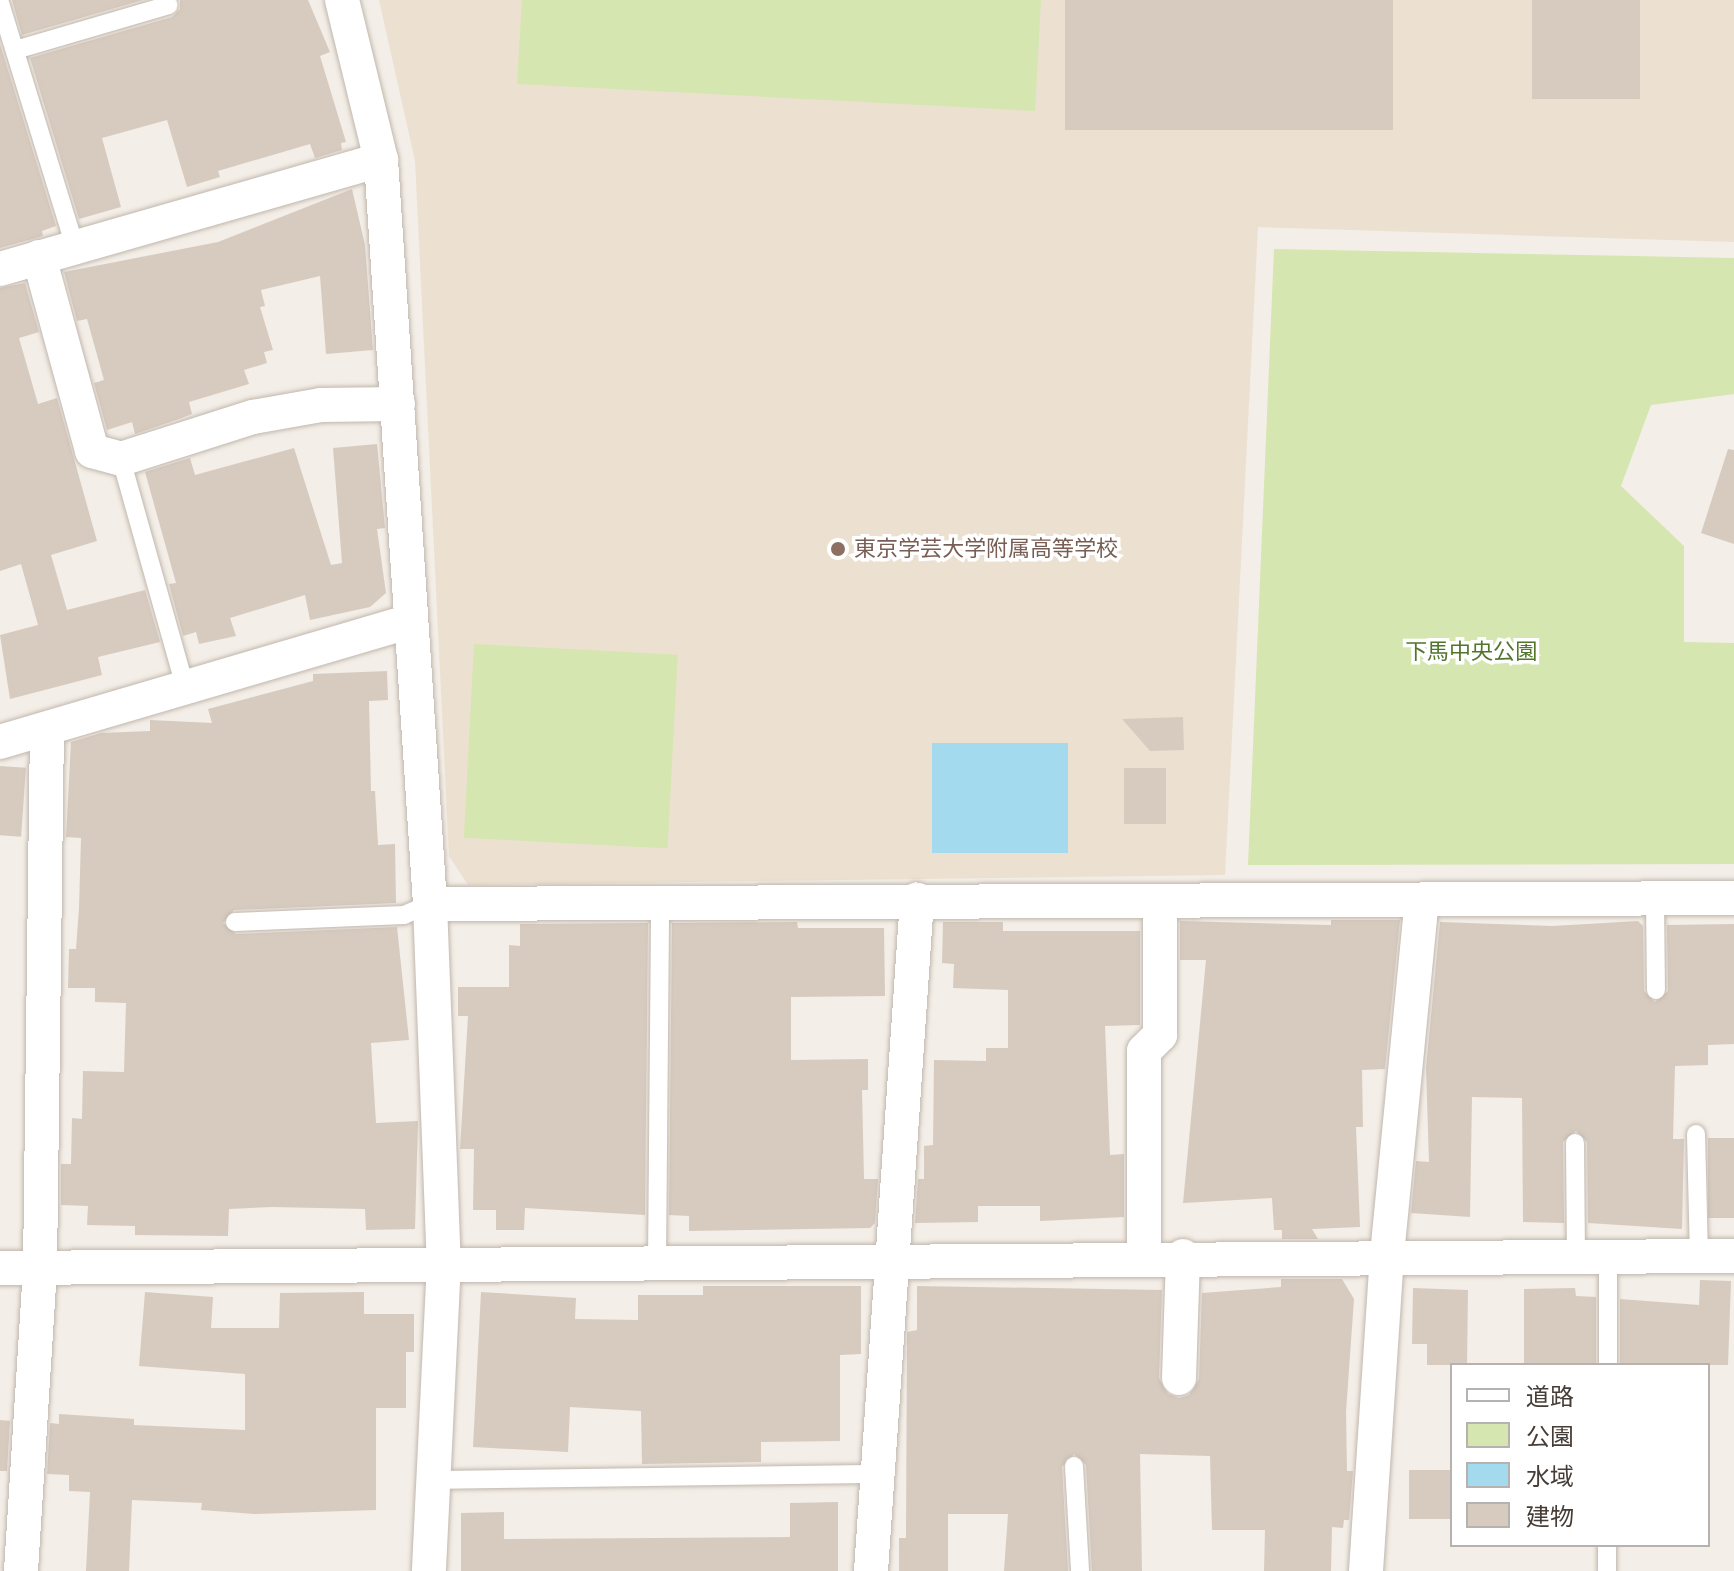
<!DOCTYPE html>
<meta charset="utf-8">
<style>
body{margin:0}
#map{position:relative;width:1734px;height:1571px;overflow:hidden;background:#f3eee7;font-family:"Titillium Web","Noto Sans JP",sans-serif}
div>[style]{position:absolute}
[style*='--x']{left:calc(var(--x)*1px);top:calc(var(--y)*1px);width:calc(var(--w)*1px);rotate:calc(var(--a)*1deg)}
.education>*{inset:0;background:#ece1d1}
.green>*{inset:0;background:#d5e6b0;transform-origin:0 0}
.water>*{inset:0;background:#a4daee;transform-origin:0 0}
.building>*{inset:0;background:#d7cbbf;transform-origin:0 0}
.roads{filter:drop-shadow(0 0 2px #c1b7ad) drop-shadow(0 0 2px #c1b7ad)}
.service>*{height:18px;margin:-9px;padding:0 9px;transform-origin:9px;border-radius:9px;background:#fff}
.minor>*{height:34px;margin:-17px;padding:0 17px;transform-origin:17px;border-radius:17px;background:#fff}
.dots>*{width:22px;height:22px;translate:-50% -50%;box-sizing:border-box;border:4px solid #fff;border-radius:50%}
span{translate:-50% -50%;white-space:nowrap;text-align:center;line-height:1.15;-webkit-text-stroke:7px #fff;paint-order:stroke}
.education-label{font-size:22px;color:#785e54}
.left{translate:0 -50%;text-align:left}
.park-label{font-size:22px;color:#51762b}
.legend{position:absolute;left:1450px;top:1363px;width:260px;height:184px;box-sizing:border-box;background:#fff;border:2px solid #b5b2af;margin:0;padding:10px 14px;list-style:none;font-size:24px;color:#463e36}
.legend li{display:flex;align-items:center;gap:16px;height:40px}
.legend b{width:40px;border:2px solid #b5b2af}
</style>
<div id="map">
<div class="education">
<div style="clip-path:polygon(379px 0,1734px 0,1734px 242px,1258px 227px,1225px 875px,468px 885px,449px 856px,415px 161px)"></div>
</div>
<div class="green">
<div style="clip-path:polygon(522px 0,1041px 0,1035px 111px,517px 84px)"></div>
<div style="clip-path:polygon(1274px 249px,1734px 258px,1734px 394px,1651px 405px,1621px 486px,1684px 546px,1684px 642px,1734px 643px,1734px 864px,1248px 865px)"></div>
<div style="left:474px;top:644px;width:204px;height:194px;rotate:3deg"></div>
</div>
<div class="water">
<div style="left:1068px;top:743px;width:110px;height:136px;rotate:90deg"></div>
</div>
<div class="building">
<div style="clip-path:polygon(12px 0,143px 0,22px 35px)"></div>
<div style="clip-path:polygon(180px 0,308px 0,330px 52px,320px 56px,346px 142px,341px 143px,342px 150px,315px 158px,310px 144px,218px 171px,220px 177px,187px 187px,167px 120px,102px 138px,121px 207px,79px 219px,30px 58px,172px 17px,180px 9px)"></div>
<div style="left:1065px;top:0;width:328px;height:130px"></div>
<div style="left:1532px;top:0;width:108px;height:99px"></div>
<div style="clip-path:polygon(0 44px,56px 226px,42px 231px,43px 236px,0 248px)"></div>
<div style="clip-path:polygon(352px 189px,365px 245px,373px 350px,326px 354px,320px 276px,261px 290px,265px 306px,260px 307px,273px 350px,264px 352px,267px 363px,244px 370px,249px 384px,189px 402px,192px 414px,179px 419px,135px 434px,132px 422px,107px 430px,94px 383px,104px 380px,87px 319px,77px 321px,64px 272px,218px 242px)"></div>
<div style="clip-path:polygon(25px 283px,39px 332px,19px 338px,38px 404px,57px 398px,97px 541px,51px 555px,67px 610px,145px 590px,160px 642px,98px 657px,102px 675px,10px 699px,0 635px,38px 625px,21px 564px,0 571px,0 288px)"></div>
<div style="clip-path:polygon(377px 444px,385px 528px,377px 529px,386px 593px,370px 607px,310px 620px,305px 595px,230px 618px,236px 636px,199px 644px,196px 632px,183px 636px,169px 584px,176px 583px,145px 472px,190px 458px,195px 475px,294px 448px,331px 565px,342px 563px,333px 448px)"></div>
<div style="clip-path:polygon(1728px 449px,1734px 450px,1734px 544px,1701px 533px)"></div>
<div style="clip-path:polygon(387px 671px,388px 700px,369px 701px,371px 791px,375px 791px,378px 845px,395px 844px,396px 903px,234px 910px,223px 923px,236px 934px,397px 927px,409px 1040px,371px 1043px,376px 1123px,418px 1121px,415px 1229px,366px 1230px,365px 1209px,273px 1207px,229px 1209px,228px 1236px,135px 1235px,135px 1226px,87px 1225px,88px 1206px,61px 1205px,61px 1164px,71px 1164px,72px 1118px,82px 1119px,83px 1071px,124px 1072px,126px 1003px,95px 1002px,95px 988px,68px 988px,69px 949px,76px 949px,79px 908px,81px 838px,66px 837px,71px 742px,101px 733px,150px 731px,150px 720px,212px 723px,208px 709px,313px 681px,313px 674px)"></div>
<div style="clip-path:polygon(1183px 717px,1184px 750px,1150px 751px,1122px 719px)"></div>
<div style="left:0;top:766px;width:26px;height:69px;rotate:4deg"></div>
<div style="left:1124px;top:768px;width:42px;height:56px"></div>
<div style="clip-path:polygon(1331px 920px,1400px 920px,1385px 1069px,1362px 1070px,1363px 1127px,1356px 1127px,1360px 1227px,1312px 1229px,1318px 1239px,1282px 1239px,1282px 1230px,1274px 1230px,1272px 1198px,1183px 1203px,1206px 960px,1180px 960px,1180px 921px,1331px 925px)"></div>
<div style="clip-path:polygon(1638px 921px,1643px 926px,1644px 991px,1655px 1002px,1668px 991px,1667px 925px,1734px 924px,1734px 1044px,1708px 1045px,1708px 1065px,1675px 1066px,1673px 1139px,1684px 1139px,1682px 1229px,1588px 1223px,1587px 1142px,1576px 1131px,1563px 1142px,1564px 1223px,1523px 1222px,1522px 1098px,1472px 1097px,1470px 1217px,1411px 1213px,1416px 1161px,1429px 1162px,1426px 1068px,1440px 922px,1552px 926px)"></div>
<div style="clip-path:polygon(797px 922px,798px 928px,884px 928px,885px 996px,791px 997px,791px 1060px,868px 1059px,868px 1090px,862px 1090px,864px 1179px,878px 1179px,875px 1223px,870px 1228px,689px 1231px,689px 1216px,669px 1215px,672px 923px)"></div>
<div style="clip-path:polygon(943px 922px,1003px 922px,1003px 931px,1140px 931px,1140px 1025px,1105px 1026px,1110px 1155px,1124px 1154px,1124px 1217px,1040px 1221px,1040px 1206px,978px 1206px,978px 1222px,915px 1223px,918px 1179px,924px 1179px,924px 1146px,933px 1145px,934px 1060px,986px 1061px,986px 1048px,1008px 1048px,1008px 990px,953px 988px,954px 964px,942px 963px)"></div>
<div style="clip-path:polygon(648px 923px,645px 1215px,525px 1208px,524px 1230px,496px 1230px,496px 1210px,473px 1210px,474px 1149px,460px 1149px,468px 1016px,458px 1016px,458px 987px,509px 987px,509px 945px,520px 946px,520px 924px)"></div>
<div style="left:1708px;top:1138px;width:26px;height:80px"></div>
<div style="clip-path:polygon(1281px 1279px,1342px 1279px,1354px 1299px,1346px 1412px,1347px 1471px,1353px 1471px,1349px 1520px,1344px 1520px,1343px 1528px,1332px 1527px,1331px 1571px,1264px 1571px,1265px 1530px,1212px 1530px,1210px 1456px,1140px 1454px,1142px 1571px,1092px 1571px,1086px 1465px,1074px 1454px,1062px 1467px,1068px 1571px,1004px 1571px,1008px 1514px,948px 1514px,948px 1571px,899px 1571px,899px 1538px,906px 1538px,907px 1332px,917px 1330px,917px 1286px,1162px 1290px,1159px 1378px,1168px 1394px,1179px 1398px,1189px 1395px,1199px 1379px,1202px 1293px,1281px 1287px)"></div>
<div style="clip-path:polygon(1700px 1280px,1731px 1281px,1728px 1365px,1620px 1365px,1620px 1299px,1699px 1305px)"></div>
<div style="clip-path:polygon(703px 1286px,861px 1286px,861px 1354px,840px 1355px,840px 1441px,761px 1442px,761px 1462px,642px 1464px,641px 1411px,570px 1407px,568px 1452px,473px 1447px,481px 1292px,576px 1298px,575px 1319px,638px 1320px,638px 1295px,703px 1295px)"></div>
<div style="clip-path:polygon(1413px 1288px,1468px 1290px,1467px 1365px,1427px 1365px,1427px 1344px,1412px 1344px)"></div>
<div style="clip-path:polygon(1575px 1288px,1576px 1296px,1596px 1297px,1596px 1365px,1524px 1365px,1524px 1289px)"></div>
<div style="clip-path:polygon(145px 1292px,213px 1297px,211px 1328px,279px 1328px,280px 1293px,364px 1292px,364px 1314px,414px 1314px,414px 1352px,406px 1352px,406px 1408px,376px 1408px,376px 1510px,255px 1514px,201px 1510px,202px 1503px,132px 1500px,129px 1571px,86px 1571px,90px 1492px,69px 1491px,69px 1475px,47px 1474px,50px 1423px,59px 1424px,59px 1414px,134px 1419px,134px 1425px,245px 1430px,245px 1374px,139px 1366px)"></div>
<div style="clip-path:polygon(0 1420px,10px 1421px,7px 1471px,0 1471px)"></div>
<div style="left:1409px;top:1470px;width:43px;height:49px"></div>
<div style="clip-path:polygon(838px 1502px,838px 1571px,461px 1571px,461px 1513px,504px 1512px,504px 1539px,790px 1537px,790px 1503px)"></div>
</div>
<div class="roads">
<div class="service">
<div style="--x:0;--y:3;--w:255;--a:72.9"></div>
<div style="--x:15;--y:50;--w:160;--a:-16.3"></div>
<div style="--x:121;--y:459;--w:241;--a:74.3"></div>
<div style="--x:1655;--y:899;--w:91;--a:89.4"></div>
<div style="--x:235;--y:922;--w:169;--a:-2.4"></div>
<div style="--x:404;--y:915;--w:28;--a:-23"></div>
<div style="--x:1696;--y:1134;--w:121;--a:88.6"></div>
<div style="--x:1575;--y:1143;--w:112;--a:89.5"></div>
<div style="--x:657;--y:1262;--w:358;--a:-89.5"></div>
<div style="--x:1608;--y:1365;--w:110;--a:-90"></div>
<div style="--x:1074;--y:1466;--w:105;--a:86.7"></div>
<div style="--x:433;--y:1480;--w:444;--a:-0.8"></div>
<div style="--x:1607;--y:1571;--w:26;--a:-90"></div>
</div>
<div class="minor">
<div style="--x:342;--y:0;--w:165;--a:76.3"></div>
<div style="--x:381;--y:160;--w:746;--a:86.23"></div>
<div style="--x:430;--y:904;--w:358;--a:87.8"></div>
<div style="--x:444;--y:1262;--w:309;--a:92.8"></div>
<div style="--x:39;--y:257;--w:201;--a:74.7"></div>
<div style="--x:92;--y:451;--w:30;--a:15"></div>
<div style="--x:121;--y:459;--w:139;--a:-17.7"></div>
<div style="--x:253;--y:417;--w:69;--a:-10"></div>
<div style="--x:321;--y:405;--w:77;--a:-0.7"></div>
<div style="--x:0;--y:269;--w:396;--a:-16"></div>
<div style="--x:0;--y:742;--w:427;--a:-16.4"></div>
<div style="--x:430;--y:904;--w:1304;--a:-0.26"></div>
<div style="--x:1144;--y:1257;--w:206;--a:-90"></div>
<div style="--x:1144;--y:1051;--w:23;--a:-45"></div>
<div style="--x:1160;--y:1035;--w:133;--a:-90"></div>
<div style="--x:0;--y:1268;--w:1734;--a:-0.4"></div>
<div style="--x:1179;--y:1378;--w:122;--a:-88.1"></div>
<div style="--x:21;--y:1571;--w:304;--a:-86.4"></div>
<div style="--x:40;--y:1268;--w:539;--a:-89.26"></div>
<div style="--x:871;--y:1571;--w:673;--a:-86.08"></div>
<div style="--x:1366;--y:1571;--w:317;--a:-86.2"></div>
<div style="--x:1387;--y:1255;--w:356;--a:-84.4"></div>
</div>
</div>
<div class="dots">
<div style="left:838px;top:549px;background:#8d6e63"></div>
</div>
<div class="education-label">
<span class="left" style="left:854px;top:549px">東京学芸大学附属高等学校</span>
</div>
<div class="park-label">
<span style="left:1471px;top:652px">下馬中央公園</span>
</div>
<ul class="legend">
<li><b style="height:10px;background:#fff"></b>道路</li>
<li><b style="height:22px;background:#d5e6b0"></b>公園</li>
<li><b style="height:22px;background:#a4daee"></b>水域</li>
<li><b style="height:22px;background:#d7cbbf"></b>建物</li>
</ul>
</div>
